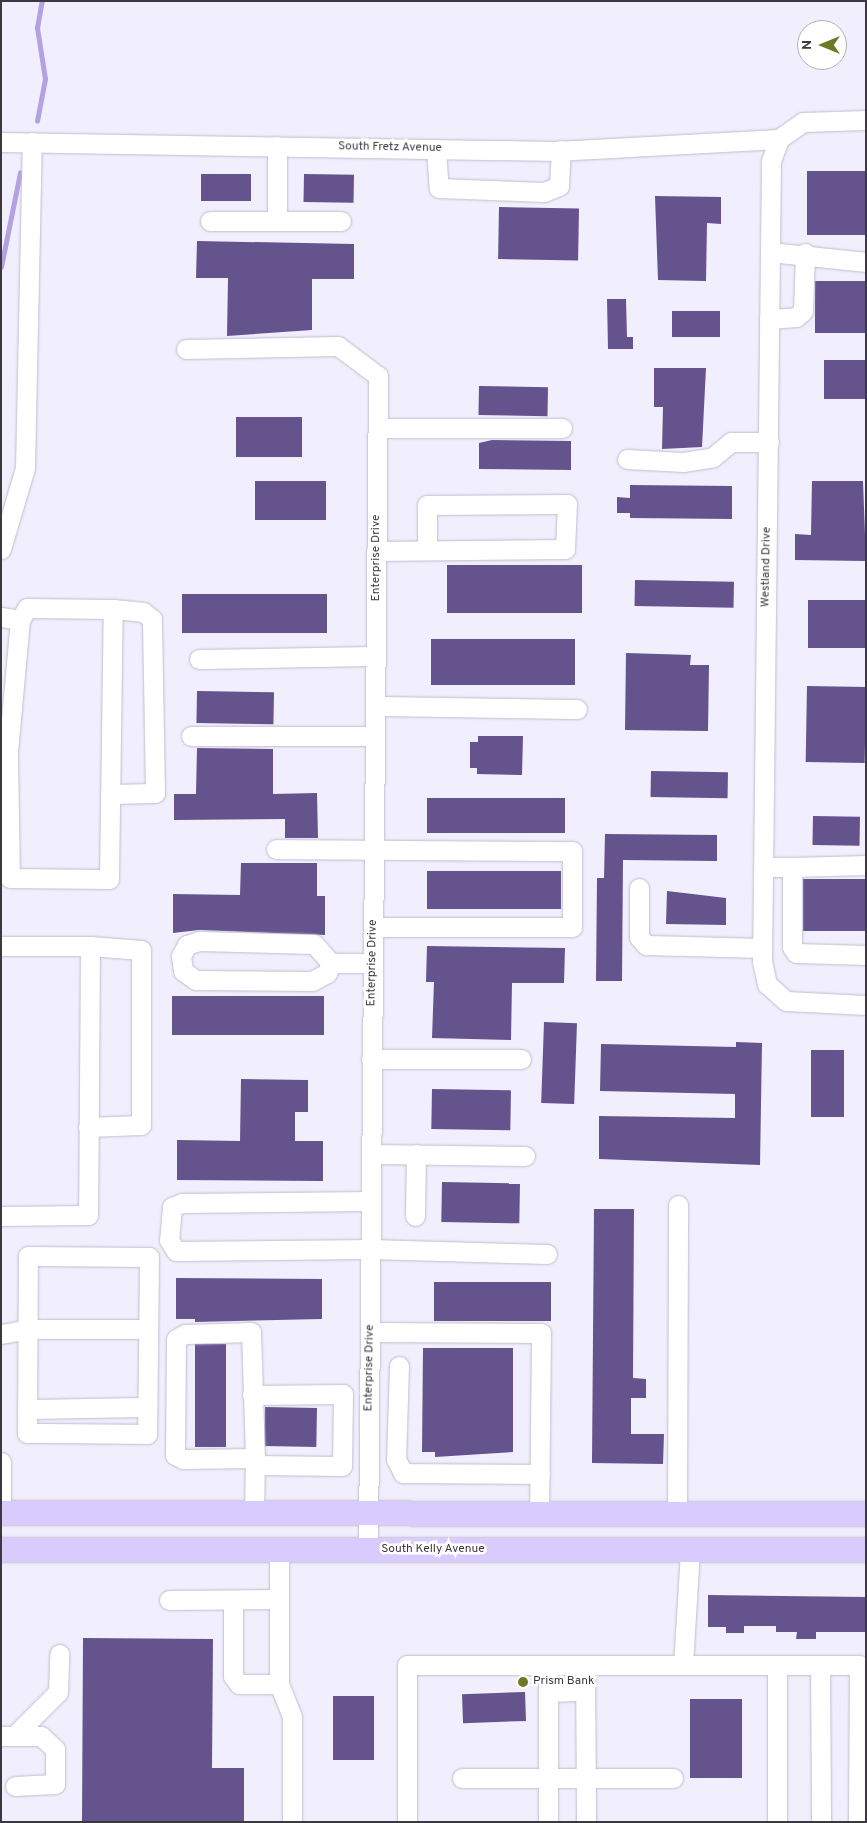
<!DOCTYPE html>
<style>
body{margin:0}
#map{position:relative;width:867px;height:1823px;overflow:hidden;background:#f1eefd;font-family:Overpass,sans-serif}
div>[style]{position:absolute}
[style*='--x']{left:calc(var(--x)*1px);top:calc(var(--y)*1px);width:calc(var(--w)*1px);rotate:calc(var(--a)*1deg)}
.stream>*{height:4.5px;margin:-2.25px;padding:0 2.25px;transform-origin:2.25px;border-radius:2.25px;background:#b3a2e2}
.building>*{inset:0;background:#64538d;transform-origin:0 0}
.roads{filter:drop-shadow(0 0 1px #c0bdcc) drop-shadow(0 0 1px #c0bdcc)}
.minor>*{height:19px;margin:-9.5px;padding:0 9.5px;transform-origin:9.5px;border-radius:9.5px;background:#fff}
.major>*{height:24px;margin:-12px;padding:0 12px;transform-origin:12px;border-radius:12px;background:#d9cbfe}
.dots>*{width:14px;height:14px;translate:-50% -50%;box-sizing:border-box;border:2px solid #fff;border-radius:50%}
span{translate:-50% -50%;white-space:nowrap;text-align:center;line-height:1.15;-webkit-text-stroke:5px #fff;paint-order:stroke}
.street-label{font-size:12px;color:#3b393f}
.poi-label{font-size:12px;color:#3b393f}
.left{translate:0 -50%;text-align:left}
.frame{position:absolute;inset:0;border:2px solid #3b393f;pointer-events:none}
.north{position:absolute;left:797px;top:20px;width:50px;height:50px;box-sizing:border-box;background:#fff;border:1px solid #b1b0b2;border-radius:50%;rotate:270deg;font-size:14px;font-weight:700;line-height:20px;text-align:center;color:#3b393f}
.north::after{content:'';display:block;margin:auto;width:18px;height:22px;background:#6e7924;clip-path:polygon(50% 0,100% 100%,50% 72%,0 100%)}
</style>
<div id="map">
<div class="stream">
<div style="--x:37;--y:121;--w:43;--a:-79.2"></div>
<div style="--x:45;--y:79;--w:52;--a:-98.9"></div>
<div style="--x:37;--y:28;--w:27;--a:-80"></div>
<div style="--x:1;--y:267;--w:96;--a:-78.6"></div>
</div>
<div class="building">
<div style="left:807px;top:171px;width:59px;height:64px"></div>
<div style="left:201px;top:174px;width:50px;height:27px"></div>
<div style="left:304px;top:174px;width:50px;height:28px;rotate:1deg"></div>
<div style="clip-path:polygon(655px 196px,721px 197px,721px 224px,707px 223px,706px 281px,658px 280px)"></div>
<div style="left:499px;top:207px;width:80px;height:52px;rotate:1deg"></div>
<div style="clip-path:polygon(197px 241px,354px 244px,354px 279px,312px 279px,312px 330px,227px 336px,228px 278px,196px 278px)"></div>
<div style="left:815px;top:281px;width:51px;height:52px"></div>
<div style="clip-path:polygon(607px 299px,626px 299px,627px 337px,633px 337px,633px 349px,608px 349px)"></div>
<div style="left:672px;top:311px;width:48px;height:26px"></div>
<div style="left:824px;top:360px;width:42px;height:39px"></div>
<div style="clip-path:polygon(654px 368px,706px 368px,702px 447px,662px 449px,663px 407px,654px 407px)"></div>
<div style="left:479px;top:386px;width:69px;height:29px;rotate:1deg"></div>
<div style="left:302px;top:417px;width:40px;height:66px;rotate:90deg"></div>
<div style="clip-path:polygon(492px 440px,571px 441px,571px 470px,479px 469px,479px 443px)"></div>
<div style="left:255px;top:481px;width:71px;height:39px"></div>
<div style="clip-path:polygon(812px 481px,863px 481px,866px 561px,795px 560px,795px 534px,811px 535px)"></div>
<div style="clip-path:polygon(630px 485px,732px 486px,732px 519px,630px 518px,630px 513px,617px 513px,617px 497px,630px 498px)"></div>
<div style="left:447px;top:565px;width:135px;height:48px"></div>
<div style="left:635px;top:580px;width:99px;height:26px;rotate:1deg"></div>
<div style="left:182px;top:594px;width:145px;height:39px"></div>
<div style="left:808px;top:600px;width:58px;height:48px"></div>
<div style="left:575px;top:639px;width:46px;height:144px;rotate:90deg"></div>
<div style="clip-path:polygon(626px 653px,691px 655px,690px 665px,709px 665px,708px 731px,625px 730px)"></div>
<div style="left:807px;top:686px;width:59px;height:76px;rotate:1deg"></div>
<div style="left:197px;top:691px;width:77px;height:32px;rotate:1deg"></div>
<div style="clip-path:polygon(478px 736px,523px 736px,522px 775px,477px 774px,477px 768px,470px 768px,470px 742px,478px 742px)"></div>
<div style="clip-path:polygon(197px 748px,273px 749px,273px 794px,317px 793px,318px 838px,285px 838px,285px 819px,174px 820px,174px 794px,196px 794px)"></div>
<div style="left:651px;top:771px;width:77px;height:26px;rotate:1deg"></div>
<div style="left:565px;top:798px;width:35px;height:138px;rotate:90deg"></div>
<div style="left:813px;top:816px;width:47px;height:29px;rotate:1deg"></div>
<div style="clip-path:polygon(605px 834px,717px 835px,717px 861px,623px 860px,622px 981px,596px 981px,597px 878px,604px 878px)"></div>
<div style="clip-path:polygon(241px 863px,317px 863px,317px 896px,325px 896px,325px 935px,199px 930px,173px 933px,173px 894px,240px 895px)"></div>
<div style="left:427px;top:871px;width:134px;height:38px"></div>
<div style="left:803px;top:879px;width:63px;height:52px"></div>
<div style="clip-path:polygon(667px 891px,726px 898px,726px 925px,666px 924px)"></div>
<div style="clip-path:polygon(427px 946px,565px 948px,564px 983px,512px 983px,511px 1040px,432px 1038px,434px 982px,426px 982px)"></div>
<div style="left:324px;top:996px;width:39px;height:152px;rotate:90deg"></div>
<div style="left:544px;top:1022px;width:33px;height:81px;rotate:2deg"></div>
<div style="clip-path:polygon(736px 1042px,762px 1043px,760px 1165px,599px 1159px,599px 1116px,735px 1118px,735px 1094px,600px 1091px,601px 1044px,736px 1047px)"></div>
<div style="left:811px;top:1050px;width:33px;height:67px"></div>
<div style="clip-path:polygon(241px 1079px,308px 1080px,308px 1112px,295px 1112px,295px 1141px,323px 1141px,323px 1181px,177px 1180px,177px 1140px,240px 1141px)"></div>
<div style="left:432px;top:1089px;width:79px;height:40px;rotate:1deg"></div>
<div style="left:442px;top:1182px;width:78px;height:40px;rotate:1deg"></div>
<div style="clip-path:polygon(594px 1209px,634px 1209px,633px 1378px,646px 1379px,646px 1398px,631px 1398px,631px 1434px,664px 1434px,663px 1464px,592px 1463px)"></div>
<div style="clip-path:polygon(176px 1278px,322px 1279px,322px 1319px,195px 1322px,195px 1319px,176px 1319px)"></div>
<div style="left:434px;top:1282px;width:117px;height:39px"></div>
<div style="left:226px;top:1344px;width:103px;height:31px;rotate:90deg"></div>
<div style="clip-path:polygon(423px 1348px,513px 1348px,513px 1452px,435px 1457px,435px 1452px,422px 1452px)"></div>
<div style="left:265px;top:1407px;width:52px;height:39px;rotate:1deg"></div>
<div style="clip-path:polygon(708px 1595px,866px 1597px,866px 1632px,816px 1632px,816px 1639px,796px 1639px,797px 1632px,776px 1632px,776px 1626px,744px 1626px,744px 1633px,726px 1633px,726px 1627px,708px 1627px)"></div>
<div style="clip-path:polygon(83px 1638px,213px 1639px,212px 1768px,244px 1768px,244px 1822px,82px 1822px)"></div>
<div style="left:525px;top:1692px;width:29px;height:63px;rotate:88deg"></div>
<div style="left:333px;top:1696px;width:41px;height:64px"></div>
<div style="left:690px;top:1699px;width:52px;height:79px"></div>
</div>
<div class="roads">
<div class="minor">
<div style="--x:866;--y:120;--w:63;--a:178.2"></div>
<div style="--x:803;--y:122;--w:29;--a:145"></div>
<div style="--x:779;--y:139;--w:23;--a:110"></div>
<div style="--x:771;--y:161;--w:800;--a:90.64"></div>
<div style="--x:762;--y:961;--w:24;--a:78"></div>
<div style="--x:767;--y:984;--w:25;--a:42"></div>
<div style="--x:786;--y:1001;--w:80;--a:2.9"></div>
<div style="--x:1;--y:142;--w:555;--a:0.93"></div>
<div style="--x:556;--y:151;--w:223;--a:-3.1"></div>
<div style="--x:277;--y:146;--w:75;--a:90"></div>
<div style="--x:277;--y:221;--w:64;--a:0"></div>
<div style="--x:436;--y:149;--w:39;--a:86"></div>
<div style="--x:439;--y:188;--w:105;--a:2.2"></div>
<div style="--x:544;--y:192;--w:16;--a:-22"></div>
<div style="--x:559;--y:186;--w:36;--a:-87"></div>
<div style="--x:210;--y:221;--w:67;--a:0"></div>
<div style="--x:770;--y:252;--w:97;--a:5.9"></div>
<div style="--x:769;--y:319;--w:27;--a:-4"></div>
<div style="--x:796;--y:317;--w:9;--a:-41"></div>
<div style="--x:803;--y:311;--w:58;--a:-88"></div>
<div style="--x:186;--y:349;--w:152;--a:-1.1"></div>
<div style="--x:338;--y:346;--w:50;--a:36.9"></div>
<div style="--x:378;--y:376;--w:1174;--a:90.49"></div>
<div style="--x:378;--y:428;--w:184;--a:0"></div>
<div style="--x:627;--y:459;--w:56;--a:3.1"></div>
<div style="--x:683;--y:462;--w:30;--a:-9"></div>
<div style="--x:713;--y:457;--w:23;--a:-40"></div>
<div style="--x:731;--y:442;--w:38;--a:0"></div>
<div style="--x:1;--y:549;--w:84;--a:-73.5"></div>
<div style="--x:25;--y:468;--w:326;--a:-88.8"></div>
<div style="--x:376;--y:551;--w:189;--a:-0.6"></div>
<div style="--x:565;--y:549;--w:45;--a:-87.5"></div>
<div style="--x:567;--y:504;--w:140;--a:179.6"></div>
<div style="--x:427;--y:505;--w:45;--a:90"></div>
<div style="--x:1;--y:617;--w:19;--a:9"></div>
<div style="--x:20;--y:620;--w:134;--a:95.2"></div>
<div style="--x:8;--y:753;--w:7;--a:180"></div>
<div style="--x:199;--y:659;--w:177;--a:-1"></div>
<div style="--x:375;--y:706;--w:202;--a:0.9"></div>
<div style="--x:191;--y:736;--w:184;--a:0"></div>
<div style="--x:8;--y:753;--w:125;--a:89.1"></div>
<div style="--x:10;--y:878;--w:99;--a:0.6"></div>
<div style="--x:109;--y:879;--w:270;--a:-89.2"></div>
<div style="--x:113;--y:609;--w:86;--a:-179.3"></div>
<div style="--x:27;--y:608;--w:14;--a:120"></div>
<div style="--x:110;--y:794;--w:45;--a:-1.3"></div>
<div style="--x:155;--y:793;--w:174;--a:-91"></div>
<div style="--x:152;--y:619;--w:11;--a:-142"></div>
<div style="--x:143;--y:612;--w:30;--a:-174"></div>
<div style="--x:276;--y:849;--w:296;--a:0.4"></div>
<div style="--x:572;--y:851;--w:76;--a:90"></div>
<div style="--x:572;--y:927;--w:199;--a:180"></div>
<div style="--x:764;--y:867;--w:28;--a:0"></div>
<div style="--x:792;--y:867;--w:80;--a:90"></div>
<div style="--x:792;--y:947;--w:7;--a:56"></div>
<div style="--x:796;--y:953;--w:70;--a:1.6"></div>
<div style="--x:792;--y:867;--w:74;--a:-1.5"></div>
<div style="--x:639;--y:888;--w:49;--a:90"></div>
<div style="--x:639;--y:937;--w:11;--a:49"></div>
<div style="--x:646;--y:945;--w:116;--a:1.5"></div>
<div style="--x:1;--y:946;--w:89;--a:0"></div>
<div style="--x:90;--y:946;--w:269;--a:90.4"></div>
<div style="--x:88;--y:1215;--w:87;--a:179.3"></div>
<div style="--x:331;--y:963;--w:25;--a:-132"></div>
<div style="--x:314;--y:944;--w:115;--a:-178.5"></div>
<div style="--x:199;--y:941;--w:13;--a:162"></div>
<div style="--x:187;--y:945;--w:13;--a:119"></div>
<div style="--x:181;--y:956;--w:15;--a:82"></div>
<div style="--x:183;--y:971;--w:16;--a:35"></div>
<div style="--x:196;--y:980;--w:116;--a:0.5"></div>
<div style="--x:312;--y:981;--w:17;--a:-28"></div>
<div style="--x:327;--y:973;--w:11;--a:-68"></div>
<div style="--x:331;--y:963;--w:42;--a:0"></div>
<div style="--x:371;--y:1059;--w:150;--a:0"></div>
<div style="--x:88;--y:1127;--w:53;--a:-2.2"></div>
<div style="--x:141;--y:1125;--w:175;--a:-90"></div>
<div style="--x:141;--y:950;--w:51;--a:-175.5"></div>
<div style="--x:371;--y:1154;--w:154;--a:0.7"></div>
<div style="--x:371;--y:1201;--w:189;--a:179.4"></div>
<div style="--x:182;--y:1203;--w:11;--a:158"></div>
<div style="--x:172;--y:1207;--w:33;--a:95"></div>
<div style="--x:169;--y:1240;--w:13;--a:58"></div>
<div style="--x:176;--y:1251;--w:194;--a:-0.6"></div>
<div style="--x:370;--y:1249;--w:177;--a:1.6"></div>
<div style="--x:415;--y:1216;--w:62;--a:-89.1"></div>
<div style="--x:28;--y:1256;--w:121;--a:0.5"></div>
<div style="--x:149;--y:1257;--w:177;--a:90.6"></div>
<div style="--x:147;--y:1434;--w:120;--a:-179.5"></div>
<div style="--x:27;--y:1433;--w:177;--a:-89.7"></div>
<div style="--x:370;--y:1332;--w:171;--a:0.3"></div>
<div style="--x:541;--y:1333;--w:179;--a:90.6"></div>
<div style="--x:1;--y:1334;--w:27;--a:-10"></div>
<div style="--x:28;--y:1329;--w:120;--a:0"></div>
<div style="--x:399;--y:1366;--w:93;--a:91.8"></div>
<div style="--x:396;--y:1459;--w:16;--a:63"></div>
<div style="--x:403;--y:1473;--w:137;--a:0.4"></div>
<div style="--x:252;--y:1395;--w:91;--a:-0.6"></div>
<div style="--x:343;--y:1394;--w:72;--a:90.8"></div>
<div style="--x:342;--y:1466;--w:87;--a:-179.3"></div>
<div style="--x:27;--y:1409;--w:120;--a:-1"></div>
<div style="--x:1;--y:1462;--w:38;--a:90"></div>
<div style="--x:254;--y:1514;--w:56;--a:-89"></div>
<div style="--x:255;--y:1458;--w:126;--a:-91.8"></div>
<div style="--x:251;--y:1332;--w:66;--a:178.3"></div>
<div style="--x:185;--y:1334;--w:10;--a:151"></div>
<div style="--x:176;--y:1339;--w:116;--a:90.5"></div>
<div style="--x:175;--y:1455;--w:9;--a:27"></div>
<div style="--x:183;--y:1459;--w:72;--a:-0.8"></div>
<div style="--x:677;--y:1514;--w:309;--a:-89.8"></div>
<div style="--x:279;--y:1549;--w:135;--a:90"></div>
<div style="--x:279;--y:1684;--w:35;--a:68"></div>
<div style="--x:292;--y:1717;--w:105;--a:90"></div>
<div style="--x:169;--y:1600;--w:110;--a:-0.5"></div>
<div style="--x:233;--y:1600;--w:76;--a:90"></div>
<div style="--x:233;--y:1676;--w:10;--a:53"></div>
<div style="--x:239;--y:1684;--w:40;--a:0"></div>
<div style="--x:548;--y:1665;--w:157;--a:90"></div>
<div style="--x:585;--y:1665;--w:157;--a:89.6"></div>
<div style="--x:683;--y:1665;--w:116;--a:-86.5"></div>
<div style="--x:777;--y:1665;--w:157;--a:90"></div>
<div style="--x:820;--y:1665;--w:157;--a:89.6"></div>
<div style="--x:548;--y:1692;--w:37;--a:-2"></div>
<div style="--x:1;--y:1736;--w:40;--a:0"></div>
<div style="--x:41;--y:1736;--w:19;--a:43"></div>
<div style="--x:55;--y:1749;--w:35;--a:90"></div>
<div style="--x:55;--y:1784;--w:40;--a:177.1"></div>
<div style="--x:14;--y:1736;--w:62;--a:-45"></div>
<div style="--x:58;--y:1692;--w:38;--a:-88"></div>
<div style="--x:462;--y:1778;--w:211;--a:0"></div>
<div style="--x:407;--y:1822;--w:157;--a:-90"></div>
<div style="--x:407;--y:1665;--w:452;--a:0"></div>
<div style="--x:859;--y:1665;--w:157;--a:90.4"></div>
</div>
<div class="major">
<div style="--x:1;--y:1513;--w:865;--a:0.07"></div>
<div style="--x:1;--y:1550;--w:865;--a:0"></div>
</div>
</div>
<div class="dots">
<div style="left:523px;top:1682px;background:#6e7924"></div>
</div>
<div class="street-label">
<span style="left:390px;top:148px;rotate:1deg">South Fretz Avenue</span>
<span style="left:377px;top:558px;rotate:-90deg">Enterprise Drive</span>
<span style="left:767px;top:567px;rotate:-89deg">Westland Drive</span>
<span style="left:373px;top:963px;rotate:-89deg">Enterprise Drive</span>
<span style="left:370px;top:1368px;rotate:-89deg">Enterprise Drive</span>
<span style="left:433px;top:1550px">South Kelly Avenue</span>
</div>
<div class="poi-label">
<span class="left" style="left:533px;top:1682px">Prism Bank</span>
</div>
<div class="frame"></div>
<div class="north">N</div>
</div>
